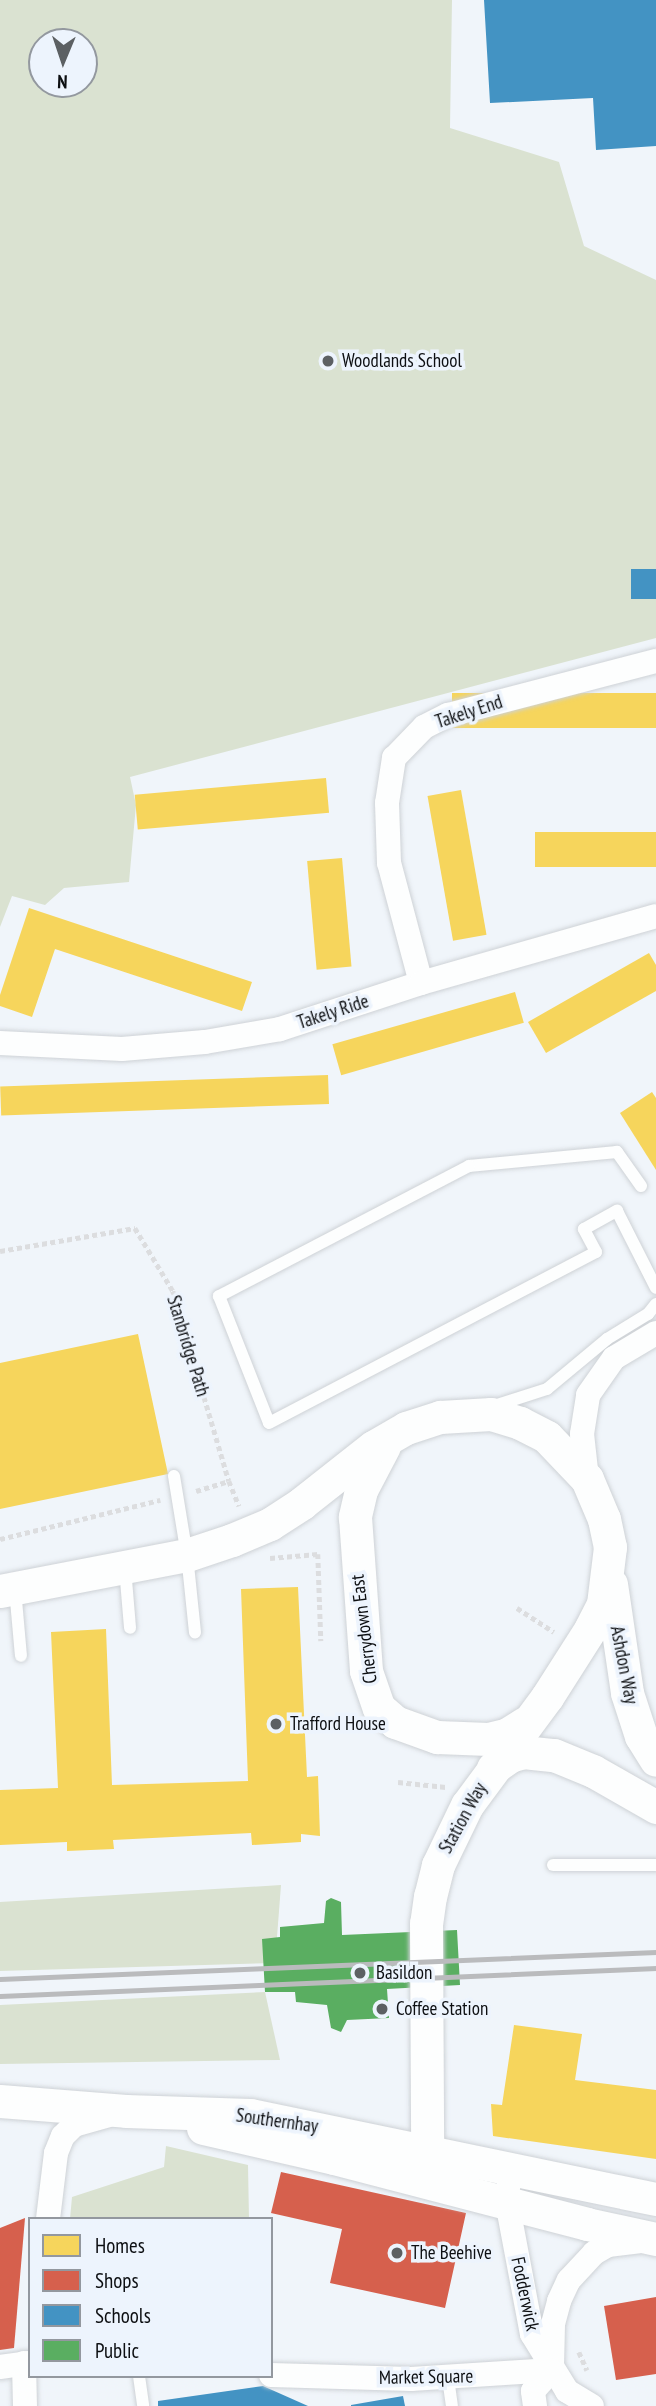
<!DOCTYPE html>
<style>
body{margin:0}
#map{position:relative;width:656px;height:2406px;overflow:hidden;background:#f0f5fa;font-family:"PT Sans Narrow",sans-serif}
div>[style]{position:absolute}
[style*='--x']{left:calc(var(--x)*1px);top:calc(var(--y)*1px);width:calc(var(--w)*1px);rotate:calc(var(--a)*1deg)}
.green>*{inset:0;background:#dae2d1}
.homes>*{inset:0;background:#f6d55c;transform-origin:0 0}
.shops>*{inset:0;background:#d6604d}
.schools>*{inset:0;background:#4393c3;transform-origin:0 0}
.public>*{inset:0;background:#5aae61}
.path>*{height:4.5px;margin-top:-2.25px;transform-origin:0;background:repeating-linear-gradient(90deg,#dcdddf 0 5px,transparent 0 8.5px)}
.roads{filter:drop-shadow(0 0 2px #ced2d6) drop-shadow(0 0 2px #ced2d6)}
.lane>*{height:12px;margin:-6px;padding:0 6px;transform-origin:6px;border-radius:6px;background:#fdfefe}
.street>*{height:24px;margin:-12px;padding:0 12px;transform-origin:12px;border-radius:12px;background:#fdfefe}
.secondary>*{height:33px;margin:-16.5px;padding:0 16.5px;transform-origin:16.5px;border-radius:16.5px;background:#fdfefe}
.rail>*{height:5px;margin:-2.5px;padding:0 2.5px;transform-origin:2.5px;border-radius:2.5px;background:#babbbd}
.dots>*{width:19px;height:19px;translate:-50% -50%;box-sizing:border-box;border:4px solid #edf4fd;border-radius:50%}
span{translate:-50% -50%;white-space:nowrap;text-align:center;line-height:1.15;-webkit-text-stroke:7px #edf4fd;paint-order:stroke}
.poi-label{font-size:19px;color:#0d0f12}
.left{translate:0 -50%;text-align:left}
.street-label{font-size:19px;color:#0d0f12}
.legend{position:absolute;left:28px;top:2217px;width:245px;height:161px;box-sizing:border-box;background:#edf4fd;border:2px solid #93989f;margin:0;padding:9px 12px;list-style:none;font-size:21px;color:#0d0f12}
.legend li{display:flex;align-items:center;gap:14px;height:35px}
.legend b{width:35px;border:2px solid #93989f}
.north{position:absolute;left:28px;top:28px;width:70px;height:70px;box-sizing:border-box;background:#edf4fd;border:2px solid #93989f;border-radius:50%;rotate:182deg;font-size:19px;font-weight:700;line-height:28px;text-align:center;color:#0d0f12}
.north::after{content:'';display:block;margin:auto;width:24px;height:32px;background:#5c6063;clip-path:polygon(50% 0,100% 100%,50% 72%,0 100%)}
</style>
<div id="map">
<div class="green">
<div style="clip-path:polygon(evenodd,0 0,452px 0,450px 128px,559px 162px,584px 246px,656px 280px,656px 638px,130px 777px,136px 805px,129px 882px,64px 888px,45px 905px,12px 896px,0 927px,0 0,42px 42px,84px 42px,84px 84px,42px 84px,42px 42px)"></div>
<div style="clip-path:polygon(281px 1885px,275px 1963px,0 1971px,0 1902px)"></div>
<div style="clip-path:polygon(265px 1992px,280px 2060px,0 2064px,0 2005px)"></div>
<div style="clip-path:polygon(166px 2146px,248px 2165px,249px 2219px,70px 2219px,72px 2197px,164px 2167px)"></div>
</div>
<div class="homes">
<div style="left:656px;top:693px;width:35px;height:204px;rotate:90deg"></div>
<div style="left:326px;top:778px;width:35px;height:192px;rotate:85deg"></div>
<div style="left:461px;top:790px;width:147px;height:34px;rotate:80deg"></div>
<div style="left:656px;top:832px;width:35px;height:121px;rotate:90deg"></div>
<div style="left:342px;top:858px;width:109px;height:35px;rotate:85deg"></div>
<div style="clip-path:polygon(29px 908px,252px 982px,242px 1011px,55px 949px,32px 1017px,0 1006px,0 995px)"></div>
<div style="clip-path:polygon(649px 953px,656px 965px,656px 991px,546px 1053px,528px 1022px)"></div>
<div style="left:515px;top:992px;width:32px;height:190px;rotate:74deg"></div>
<div style="left:328px;top:1075px;width:29px;height:328px;rotate:88deg"></div>
<div style="clip-path:polygon(652px 1092px,656px 1098px,656px 1170px,620px 1113px)"></div>
<div style="clip-path:polygon(138px 1334px,168px 1474px,0 1509px,0 1363px)"></div>
<div style="clip-path:polygon(298px 1587px,307px 1777px,318px 1776px,320px 1836px,301px 1834px,301px 1842px,252px 1845px,251px 1833px,113px 1840px,114px 1849px,67px 1851px,67px 1842px,0 1845px,0 1790px,58px 1788px,51px 1632px,106px 1629px,112px 1785px,248px 1781px,241px 1589px)"></div>
<div style="clip-path:polygon(514px 2025px,582px 2034px,575px 2080px,656px 2090px,656px 2159px,493px 2136px,491px 2104px,502px 2105px)"></div>
</div>
<div class="shops">
<div style="clip-path:polygon(281px 2172px,466px 2213px,445px 2308px,330px 2283px,342px 2229px,271px 2213px)"></div>
<div style="clip-path:polygon(25px 2218px,14px 2348px,0 2350px,0 2228px)"></div>
<div style="clip-path:polygon(656px 2297px,656px 2374px,616px 2380px,604px 2306px)"></div>
</div>
<div class="schools">
<div style="clip-path:polygon(484px 0,656px 0,656px 146px,596px 150px,593px 98px,490px 103px)"></div>
<div style="left:631px;top:569px;width:25px;height:30px"></div>
<div style="clip-path:polygon(263px 2386px,308px 2406px,158px 2406px,158px 2401px)"></div>
<div style="clip-path:polygon(403px 2396px,405px 2406px,351px 2406px,351px 2405px)"></div>
</div>
<div class="public">
<div style="clip-path:polygon(331px 1898px,341px 1902px,342px 1935px,457px 1930px,460px 1985px,387px 1989px,389px 2018px,347px 2020px,341px 2032px,331px 2028px,327px 2005px,296px 2002px,295px 1992px,265px 1992px,262px 1939px,280px 1937px,280px 1927px,324px 1923px,326px 1901px)"></div>
</div>
<div class="path">
<div style="--x:0;--y:1251;--w:137;--a:-9.7"></div>
<div style="--x:135;--y:1228;--w:74;--a:58.9"></div>
<div style="--x:173;--y:1291;--w:198;--a:73.6"></div>
<div style="--x:229;--y:1481;--w:27;--a:68"></div>
<div style="--x:196;--y:1491;--w:34;--a:-17"></div>
<div style="--x:0;--y:1539;--w:165;--a:-13.7"></div>
<div style="--x:270;--y:1558;--w:48;--a:-4.8"></div>
<div style="--x:318;--y:1554;--w:87;--a:88"></div>
<div style="--x:517;--y:1608;--w:44;--a:33"></div>
<div style="--x:398;--y:1782;--w:48;--a:5.9"></div>
<div style="--x:579;--y:2352;--w:20;--a:66"></div>
</div>
<div class="roads">
<div class="lane">
<div style="--x:641;--y:1186;--w:42;--a:-125.2"></div>
<div style="--x:617;--y:1152;--w:149;--a:174.6"></div>
<div style="--x:469;--y:1166;--w:282;--a:152.5"></div>
<div style="--x:219;--y:1296;--w:136;--a:68.5"></div>
<div style="--x:269;--y:1423;--w:369;--a:-27.6"></div>
<div style="--x:596;--y:1252;--w:26;--a:-118"></div>
<div style="--x:584;--y:1229;--w:38;--a:-29"></div>
<div style="--x:617;--y:1211;--w:86;--a:63.1"></div>
<div style="--x:494;--y:1406;--w:56;--a:-17.8"></div>
<div style="--x:547;--y:1389;--w:78;--a:-39.8"></div>
<div style="--x:607;--y:1339;--w:48;--a:-31.4"></div>
<div style="--x:648;--y:1314;--w:13;--a:-51"></div>
<div style="--x:174;--y:1476;--w:80;--a:80.7"></div>
<div style="--x:187;--y:1555;--w:78;--a:84.1"></div>
<div style="--x:125;--y:1568;--w:60;--a:85.2"></div>
<div style="--x:15;--y:1589;--w:67;--a:84.9"></div>
<div style="--x:553;--y:1865;--w:103;--a:0"></div>
<div style="--x:139;--y:2376;--w:30;--a:82"></div>
<div style="--x:448;--y:2378;--w:28;--a:82"></div>
</div>
<div class="street">
<div style="--x:421;--y:983;--w:124;--a:-104.9"></div>
<div style="--x:389;--y:863;--w:60;--a:-91.9"></div>
<div style="--x:387;--y:803;--w:46;--a:-81.2"></div>
<div style="--x:394;--y:758;--w:43;--a:-45.9"></div>
<div style="--x:424;--y:727;--w:27;--a:-27"></div>
<div style="--x:448;--y:715;--w:215;--a:-14.6"></div>
<div style="--x:0;--y:1043;--w:122;--a:2.8"></div>
<div style="--x:122;--y:1049;--w:83;--a:-4.8"></div>
<div style="--x:205;--y:1042;--w:76;--a:-9.8"></div>
<div style="--x:280;--y:1029;--w:148;--a:-18.1"></div>
<div style="--x:421;--y:983;--w:244;--a:-15.9"></div>
<div style="--x:587;--y:1479;--w:45;--a:-96.3"></div>
<div style="--x:582;--y:1434;--w:39;--a:-81"></div>
<div style="--x:588;--y:1395;--w:45;--a:-54.9"></div>
<div style="--x:614;--y:1358;--w:49;--a:-30.8"></div>
<div style="--x:508;--y:2188;--w:14;--a:94"></div>
<div style="--x:507;--y:2202;--w:134;--a:79.3"></div>
<div style="--x:532;--y:2334;--w:67;--a:58.4"></div>
<div style="--x:567;--y:2391;--w:29;--a:31"></div>
<div style="--x:48;--y:2219;--w:66;--a:-83.1"></div>
<div style="--x:56;--y:2153;--w:18;--a:-68"></div>
<div style="--x:63;--y:2136;--w:16;--a:-45"></div>
<div style="--x:74;--y:2125;--w:35;--a:-16"></div>
<div style="--x:24;--y:2363;--w:43;--a:88.7"></div>
<div style="--x:552;--y:2366;--w:42;--a:-88.6"></div>
<div style="--x:553;--y:2324;--w:24;--a:-75"></div>
<div style="--x:559;--y:2301;--w:23;--a:-65"></div>
<div style="--x:569;--y:2280;--w:37;--a:-47"></div>
<div style="--x:594;--y:2253;--w:16;--a:-30"></div>
<div style="--x:608;--y:2245;--w:31;--a:-7"></div>
<div style="--x:0;--y:2367;--w:30;--a:-8"></div>
<div style="--x:271;--y:2375;--w:140;--a:1.6"></div>
<div style="--x:411;--y:2379;--w:141;--a:-3.7"></div>
<div style="--x:535;--y:2406;--w:15;--a:-98"></div>
<div style="--x:533;--y:2391;--w:28;--a:-48"></div>
</div>
<div class="secondary">
<div style="--x:384;--y:1446;--w:50;--a:117.6"></div>
<div style="--x:361;--y:1490;--w:28;--a:103"></div>
<div style="--x:355;--y:1517;--w:154;--a:85.9"></div>
<div style="--x:366;--y:1671;--w:39;--a:71"></div>
<div style="--x:379;--y:1708;--w:21;--a:41"></div>
<div style="--x:395;--y:1722;--w:45;--a:19.7"></div>
<div style="--x:437;--y:1737;--w:51;--a:2.2"></div>
<div style="--x:488;--y:1739;--w:18;--a:-13"></div>
<div style="--x:506;--y:1735;--w:22;--a:-32"></div>
<div style="--x:611;--y:1584;--w:110;--a:81.6"></div>
<div style="--x:627;--y:1693;--w:45;--a:72"></div>
<div style="--x:641;--y:1736;--w:28;--a:58"></div>
<div style="--x:0;--y:1591;--w:190;--a:-10.9"></div>
<div style="--x:187;--y:1555;--w:47;--a:-18.4"></div>
<div style="--x:232;--y:1540;--w:41;--a:-22.8"></div>
<div style="--x:270;--y:1524;--w:38;--a:-33"></div>
<div style="--x:302;--y:1503;--w:90;--a:-38.3"></div>
<div style="--x:373;--y:1447;--w:38;--a:-30"></div>
<div style="--x:406;--y:1428;--w:36;--a:-18"></div>
<div style="--x:440;--y:1417;--w:51;--a:-3.4"></div>
<div style="--x:491;--y:1414;--w:30;--a:17"></div>
<div style="--x:520;--y:1423;--w:30;--a:27"></div>
<div style="--x:547;--y:1437;--w:58;--a:46.4"></div>
<div style="--x:587;--y:1479;--w:43;--a:67"></div>
<div style="--x:604;--y:1519;--w:29;--a:78"></div>
<div style="--x:610;--y:1547;--w:57;--a:97"></div>
<div style="--x:603;--y:1604;--w:27;--a:117"></div>
<div style="--x:591;--y:1628;--w:82;--a:122.5"></div>
<div style="--x:547;--y:1697;--w:134;--a:126.5"></div>
<div style="--x:467;--y:1805;--w:67;--a:115.8"></div>
<div style="--x:438;--y:1865;--w:32;--a:104"></div>
<div style="--x:430;--y:1896;--w:27;--a:98"></div>
<div style="--x:426;--y:1923;--w:226;--a:89.7"></div>
<div style="--x:427;--y:2149;--w:27;--a:66"></div>
<div style="--x:438;--y:2174;--w:24;--a:38"></div>
<div style="--x:493;--y:1768;--w:21;--a:-35"></div>
<div style="--x:510;--y:1756;--w:14;--a:-17"></div>
<div style="--x:523;--y:1752;--w:31;--a:6"></div>
<div style="--x:554;--y:1755;--w:42;--a:22.3"></div>
<div style="--x:593;--y:1771;--w:73;--a:29.7"></div>
<div style="--x:0;--y:2101;--w:126;--a:4.5"></div>
<div style="--x:126;--y:2111;--w:124;--a:1.8"></div>
<div style="--x:250;--y:2115;--w:415;--a:11.7"></div>
<div style="--x:203;--y:2128;--w:134;--a:12.9"></div>
<div style="--x:334;--y:2158;--w:261;--a:14.6"></div>
<div style="--x:587;--y:2224;--w:71;--a:12.3"></div>
</div>
</div>
<div class="rail">
<div style="--x:0;--y:1979;--w:657;--a:-2.36"></div>
<div style="--x:0;--y:1996;--w:657;--a:-2.44"></div>
</div>
<div class="dots">
<div style="left:328px;top:361px;background:#5c6063"></div>
<div style="left:276px;top:1724px;background:#5c6063"></div>
<div style="left:360px;top:1973px;background:#5c6063"></div>
<div style="left:382px;top:2009px;background:#5c6063"></div>
<div style="left:397px;top:2253px;background:#5c6063"></div>
</div>
<div class="poi-label">
<span class="left" style="left:342px;top:361px">Woodlands School</span>
<span class="left" style="left:290px;top:1724px">Trafford House</span>
<span class="left" style="left:376px;top:1973px">Basildon</span>
<span class="left" style="left:396px;top:2009px">Coffee Station</span>
<span class="left" style="left:411px;top:2253px">The Beehive</span>
</div>
<div class="street-label">
<span style="left:469px;top:712px;rotate:-18deg">Takely End</span>
<span style="left:333px;top:1012px;rotate:-18deg">Takely Ride</span>
<span style="left:188px;top:1346px;rotate:73deg">Stanbridge Path</span>
<span style="left:364px;top:1629px;rotate:-97deg">Cherrydown East</span>
<span style="left:624px;top:1665px;rotate:79deg">Ashdon Way</span>
<span style="left:463px;top:1818px;rotate:-61deg">Station Way</span>
<span style="left:277px;top:2121px;rotate:8deg">Southernhay</span>
<span style="left:525px;top:2294px;rotate:78deg">Fodderwick</span>
<span style="left:426px;top:2377px;rotate:-1deg">Market Square</span>
</div>
<ul class="legend">
<li><b style="height:19px;background:#f6d55c"></b>Homes</li>
<li><b style="height:19px;background:#d6604d"></b>Shops</li>
<li><b style="height:19px;background:#4393c3"></b>Schools</li>
<li><b style="height:19px;background:#5aae61"></b>Public</li>
</ul>
<div class="north">N</div>
</div>
